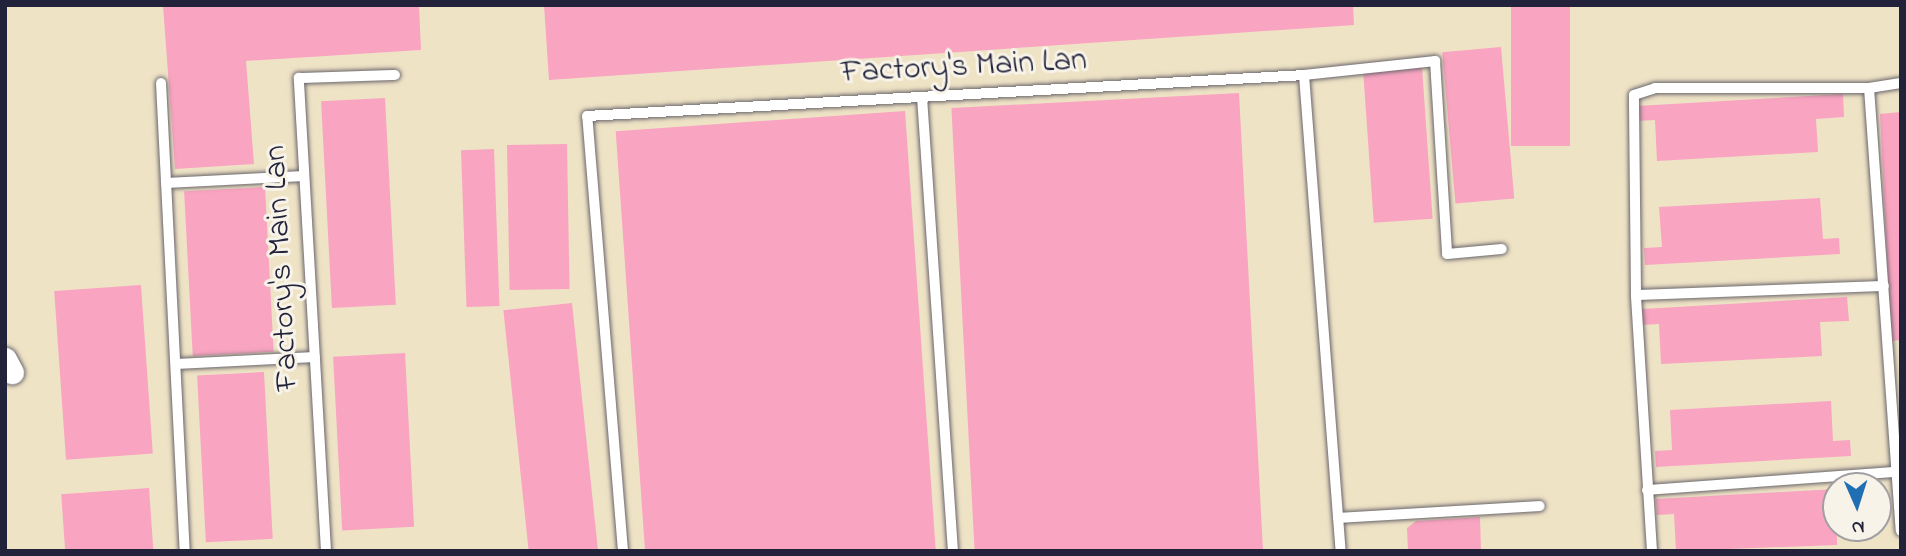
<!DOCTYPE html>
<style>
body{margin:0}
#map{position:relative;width:1906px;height:556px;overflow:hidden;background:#efe3c6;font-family:"Indie Flower",sans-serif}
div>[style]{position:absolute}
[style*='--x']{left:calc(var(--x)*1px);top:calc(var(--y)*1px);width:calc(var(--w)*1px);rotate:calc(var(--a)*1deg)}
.building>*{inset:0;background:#f9a4c1;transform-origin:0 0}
.roads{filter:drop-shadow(0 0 2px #6a666c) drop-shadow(0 0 2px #6a666c)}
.service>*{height:10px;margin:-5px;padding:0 5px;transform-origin:5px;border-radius:5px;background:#fff}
.minor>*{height:23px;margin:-11.5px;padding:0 11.5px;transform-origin:11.5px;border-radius:11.5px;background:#fff}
span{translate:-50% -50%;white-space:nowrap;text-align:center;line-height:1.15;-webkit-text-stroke:6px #f7f3e8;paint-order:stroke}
.street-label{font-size:32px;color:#22223b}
.frame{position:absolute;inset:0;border:7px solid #22223b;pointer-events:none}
.north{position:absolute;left:1822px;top:472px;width:70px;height:70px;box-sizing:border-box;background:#f7f3e8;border:2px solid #a29fa3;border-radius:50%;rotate:177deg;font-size:19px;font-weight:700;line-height:28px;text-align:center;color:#22223b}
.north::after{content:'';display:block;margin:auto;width:24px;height:32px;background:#1f6fb2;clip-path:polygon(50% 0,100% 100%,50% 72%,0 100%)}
</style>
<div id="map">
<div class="building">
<div style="clip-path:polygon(163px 5px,419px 5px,421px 50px,246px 61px,254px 164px,175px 169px)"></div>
<div style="clip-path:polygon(544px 5px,1353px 5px,1354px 25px,549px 80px)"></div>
<div style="left:1511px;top:5px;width:59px;height:141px"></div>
<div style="left:1501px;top:47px;width:152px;height:59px;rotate:85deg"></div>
<div style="left:1422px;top:67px;width:152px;height:59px;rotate:86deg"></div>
<div style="left:1239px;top:93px;width:459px;height:288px;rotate:87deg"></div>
<div style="clip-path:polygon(1843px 94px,1844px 117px,1816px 119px,1818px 152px,1657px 161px,1655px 120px,1638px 121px,1637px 106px)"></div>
<div style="left:385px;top:98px;width:207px;height:64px;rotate:87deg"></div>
<div style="left:905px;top:111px;width:441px;height:290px;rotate:86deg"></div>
<div style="clip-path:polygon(1901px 112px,1901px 340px,1891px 341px,1880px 114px)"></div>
<div style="left:567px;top:144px;width:145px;height:60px;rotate:89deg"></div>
<div style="left:494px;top:149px;width:157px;height:33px;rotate:88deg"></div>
<div style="left:265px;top:187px;width:165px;height:81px;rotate:87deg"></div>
<div style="clip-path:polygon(1820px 198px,1823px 239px,1839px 238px,1840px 254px,1645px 265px,1644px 248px,1662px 247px,1659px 207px)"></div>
<div style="left:141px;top:285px;width:169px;height:87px;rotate:86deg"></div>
<div style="clip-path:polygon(1847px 297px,1849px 321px,1820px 322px,1822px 356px,1661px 364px,1659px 324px,1642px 325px,1642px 309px)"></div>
<div style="left:572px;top:303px;width:249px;height:69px;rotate:84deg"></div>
<div style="left:405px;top:353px;width:174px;height:72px;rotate:87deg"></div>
<div style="left:264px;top:372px;width:167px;height:67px;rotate:87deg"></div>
<div style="clip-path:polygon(1831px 401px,1833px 441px,1850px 440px,1851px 456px,1656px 467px,1655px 451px,1672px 450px,1670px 410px)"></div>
<div style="left:149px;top:488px;width:63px;height:88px;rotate:86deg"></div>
<div style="clip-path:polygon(1836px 489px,1837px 545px,1676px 551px,1674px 514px,1657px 515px,1656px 499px)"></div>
<div style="clip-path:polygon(1480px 517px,1481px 551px,1408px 551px,1407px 528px,1416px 521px)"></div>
</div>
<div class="roads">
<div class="service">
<div style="--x:1304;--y:75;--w:132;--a:-6.1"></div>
<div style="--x:1435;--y:61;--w:193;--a:86.4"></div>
<div style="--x:1447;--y:254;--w:55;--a:-5.2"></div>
<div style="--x:161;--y:83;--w:469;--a:87.1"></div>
<div style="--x:1869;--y:88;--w:444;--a:85.9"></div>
<div style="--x:922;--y:97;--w:455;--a:86.1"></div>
<div style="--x:166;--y:183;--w:138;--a:-2.9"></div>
<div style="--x:1636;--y:295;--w:248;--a:-2.1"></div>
<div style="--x:176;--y:364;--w:139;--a:-2.9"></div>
<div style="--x:1647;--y:490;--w:249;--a:-4.2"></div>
<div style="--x:1338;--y:518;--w:202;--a:-3.4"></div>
<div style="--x:326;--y:551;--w:474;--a:-93.3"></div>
<div style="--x:299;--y:78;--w:96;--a:-1.8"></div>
<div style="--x:623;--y:551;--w:436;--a:-94.7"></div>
<div style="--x:587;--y:116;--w:718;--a:-3.27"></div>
<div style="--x:1304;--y:75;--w:477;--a:85.6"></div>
<div style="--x:1652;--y:551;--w:256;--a:-93.6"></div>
<div style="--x:1636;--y:295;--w:200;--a:-90.6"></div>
<div style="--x:1634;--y:95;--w:22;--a:-18"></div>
<div style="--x:1655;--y:88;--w:214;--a:0"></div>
<div style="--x:1869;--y:88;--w:32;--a:-9"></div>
</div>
<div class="minor">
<div style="--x:5;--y:359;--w:15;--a:62"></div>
</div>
</div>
<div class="street-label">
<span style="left:964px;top:68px;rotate:-3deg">Factory's Main Lan</span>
<span style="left:283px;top:268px;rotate:-93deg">Factory's Main Lan</span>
</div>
<div class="frame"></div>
<div class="north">N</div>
</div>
